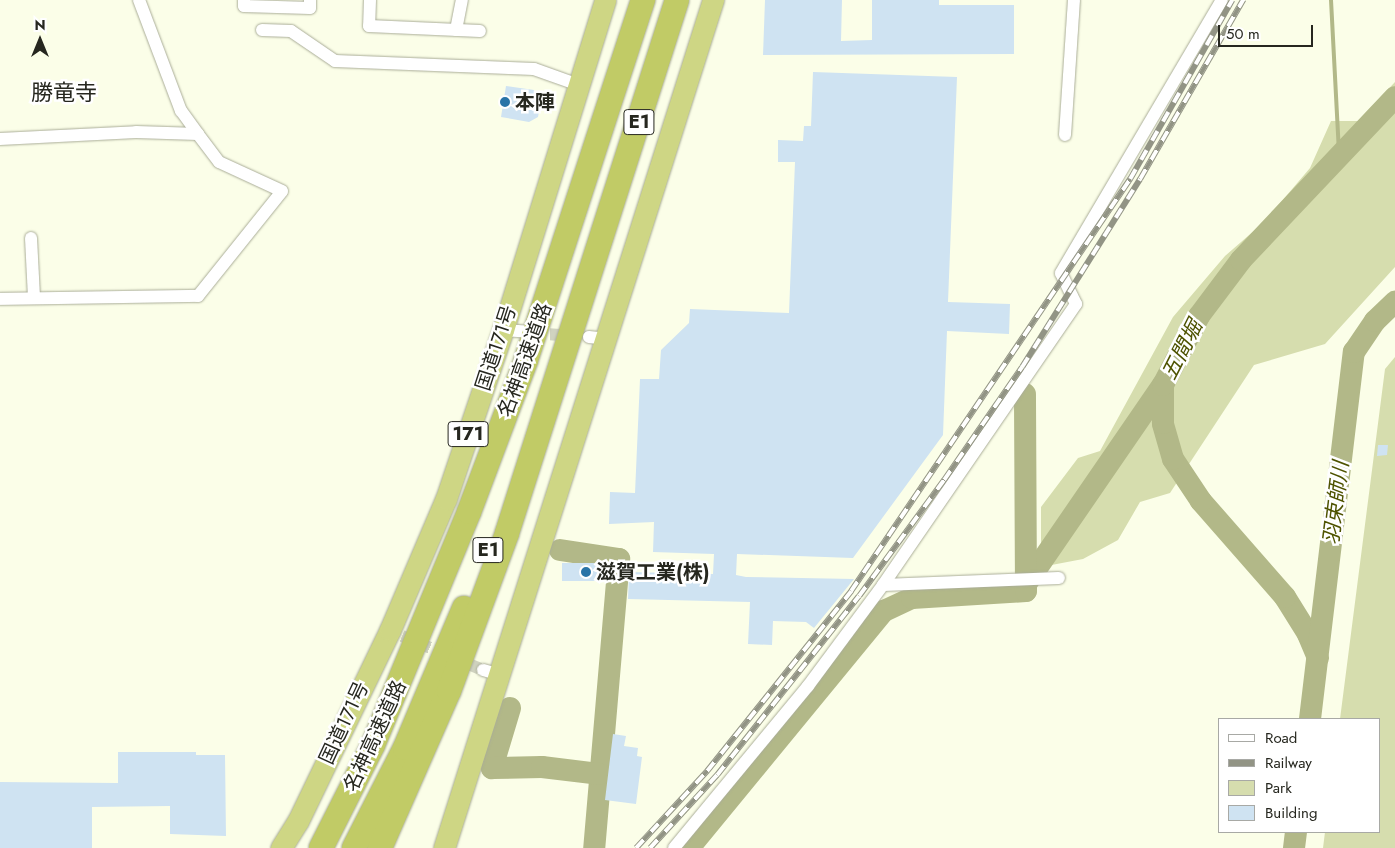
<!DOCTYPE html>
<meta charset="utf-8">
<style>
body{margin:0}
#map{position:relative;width:1395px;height:848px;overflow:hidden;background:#fbfee8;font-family:Jost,"Noto Sans JP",sans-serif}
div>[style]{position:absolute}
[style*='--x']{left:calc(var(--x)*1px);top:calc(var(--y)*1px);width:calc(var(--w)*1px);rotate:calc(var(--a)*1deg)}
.green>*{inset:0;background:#d6ddae}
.stream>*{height:4px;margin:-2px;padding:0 2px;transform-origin:2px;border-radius:2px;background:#b2b888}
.river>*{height:22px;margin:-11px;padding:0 11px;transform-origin:11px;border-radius:11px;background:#b2b888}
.building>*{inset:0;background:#cfe3f2;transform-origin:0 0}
.minor-tunnel>*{height:12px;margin-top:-6px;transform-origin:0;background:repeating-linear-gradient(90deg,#d0d3c0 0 12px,transparent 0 18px)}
.roads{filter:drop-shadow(0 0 1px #aaad98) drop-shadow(0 0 1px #aaad98)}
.minor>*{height:12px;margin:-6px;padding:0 6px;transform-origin:6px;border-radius:6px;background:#fff}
.trunk>*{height:21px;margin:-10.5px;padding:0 10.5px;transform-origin:10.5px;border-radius:10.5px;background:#ced684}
.motorway>*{height:24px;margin:-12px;padding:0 12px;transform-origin:12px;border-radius:12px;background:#c1cb66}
.rail>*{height:5.5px;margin-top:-2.75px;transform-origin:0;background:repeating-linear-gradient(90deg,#fff 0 11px,#929485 0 22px);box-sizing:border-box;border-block:1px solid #929485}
.dots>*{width:14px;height:14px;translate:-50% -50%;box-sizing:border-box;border:2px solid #fff;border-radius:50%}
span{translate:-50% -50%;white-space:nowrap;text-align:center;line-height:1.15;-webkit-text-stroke:5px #fff;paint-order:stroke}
.shield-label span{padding:1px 4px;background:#fff;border:1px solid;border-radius:4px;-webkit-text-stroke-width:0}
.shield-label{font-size:19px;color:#26271f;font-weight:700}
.poi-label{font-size:20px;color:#26271f;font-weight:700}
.left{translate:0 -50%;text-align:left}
.street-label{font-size:20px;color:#26271f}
.water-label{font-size:21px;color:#4e5300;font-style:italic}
.quarter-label{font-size:22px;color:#26271f}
.legend{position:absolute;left:1218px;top:718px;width:162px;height:115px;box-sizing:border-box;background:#fff;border:1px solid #a8a9a5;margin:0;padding:6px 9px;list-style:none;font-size:15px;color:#26271f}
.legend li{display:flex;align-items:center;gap:10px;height:25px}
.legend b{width:25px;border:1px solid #a8a9a5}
.north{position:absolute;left:15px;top:15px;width:50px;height:50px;-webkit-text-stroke:4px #fff;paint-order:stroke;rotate:0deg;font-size:14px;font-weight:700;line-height:20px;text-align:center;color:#26271f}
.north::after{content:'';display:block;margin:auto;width:18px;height:22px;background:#26271f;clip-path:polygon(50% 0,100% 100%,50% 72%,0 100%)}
.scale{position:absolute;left:1218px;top:25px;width:95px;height:22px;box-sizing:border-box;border:2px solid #26271f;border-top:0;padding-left:6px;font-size:15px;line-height:18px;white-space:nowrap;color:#26271f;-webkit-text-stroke:4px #fff;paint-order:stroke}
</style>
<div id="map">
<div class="green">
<div style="clip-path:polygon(1395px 82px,1395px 267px,1325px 344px,1254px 365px,1170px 493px,1140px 502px,1118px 540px,1083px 559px,1041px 567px,1041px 507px,1078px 458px,1100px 451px,1173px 317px,1225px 256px,1264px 222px,1310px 168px,1331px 121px,1358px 121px)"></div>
<div style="clip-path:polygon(1395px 357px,1395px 848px,1323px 848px,1325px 832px,1379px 832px,1379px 719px,1340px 719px,1385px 369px)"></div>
</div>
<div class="stream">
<div style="--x:1331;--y:0;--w:154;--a:87"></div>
</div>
<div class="river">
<div style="--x:560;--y:550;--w:60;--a:8.7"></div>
<div style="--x:619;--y:559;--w:290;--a:94.9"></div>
<div style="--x:1026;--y:584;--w:242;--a:-55.5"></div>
<div style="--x:1318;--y:658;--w:26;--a:-113"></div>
<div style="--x:1308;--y:634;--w:44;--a:-121.9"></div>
<div style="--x:1285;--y:597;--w:128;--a:-131.2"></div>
<div style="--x:1201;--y:501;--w:50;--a:-123.7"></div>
<div style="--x:1173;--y:459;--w:37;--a:-106"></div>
<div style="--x:1163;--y:423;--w:38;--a:-90"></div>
<div style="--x:1163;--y:385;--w:78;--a:-62.4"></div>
<div style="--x:1199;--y:316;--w:70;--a:-53.1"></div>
<div style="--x:1241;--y:260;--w:224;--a:-46.6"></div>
<div style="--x:510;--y:708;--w:63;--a:106.7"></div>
<div style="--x:492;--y:768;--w:50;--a:-1.1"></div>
<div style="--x:542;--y:767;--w:57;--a:7"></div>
<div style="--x:1310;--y:719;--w:370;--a:-83.2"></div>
<div style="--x:1354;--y:352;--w:37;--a:-56"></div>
<div style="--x:1375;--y:321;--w:28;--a:-44"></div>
<div style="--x:689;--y:848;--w:307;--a:-50.6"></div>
<div style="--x:884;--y:611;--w:31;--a:-25"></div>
<div style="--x:912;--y:598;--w:114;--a:-3.5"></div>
<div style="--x:1026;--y:591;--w:197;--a:-90.3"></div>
<div style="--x:1294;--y:848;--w:16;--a:-83"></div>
</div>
<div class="building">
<div style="clip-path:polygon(765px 0,842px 0,841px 41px,872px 40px,872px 0,939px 0,939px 5px,1014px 5px,1014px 54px,763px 55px)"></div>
<div style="clip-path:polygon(813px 72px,957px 77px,948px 302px,1010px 304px,1009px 334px,947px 331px,943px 435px,853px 558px,737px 554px,736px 575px,746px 577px,854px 579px,814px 628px,806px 622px,773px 621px,772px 645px,748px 644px,750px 602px,628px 599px,629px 572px,713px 574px,714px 554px,653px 552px,654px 522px,609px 524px,610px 492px,635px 493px,640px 379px,659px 379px,661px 350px,689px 323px,690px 309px,789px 313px,795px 162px,778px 162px,778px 140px,803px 141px,804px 126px,811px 126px)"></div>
<div style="clip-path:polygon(506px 86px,534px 90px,541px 101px,538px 117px,529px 122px,501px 117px)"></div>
<div style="clip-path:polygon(1378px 445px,1388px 445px,1387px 455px,1377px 456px)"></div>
<div style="left:562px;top:563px;width:50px;height:18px"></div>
<div style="clip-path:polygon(613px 734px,626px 736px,624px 746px,638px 748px,637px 756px,642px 757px,636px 804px,605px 800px)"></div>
<div style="clip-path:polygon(118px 752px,196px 752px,196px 755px,225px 755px,226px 836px,170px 834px,170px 806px,92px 807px,92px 848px,0 848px,0 782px,118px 783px)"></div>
</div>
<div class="minor-tunnel">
<div style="--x:532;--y:333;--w:42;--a:4.1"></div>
<div style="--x:402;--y:636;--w:88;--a:22.8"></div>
</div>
<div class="roads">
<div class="minor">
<div style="--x:244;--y:0;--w:6;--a:90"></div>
<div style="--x:244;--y:6;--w:66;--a:1.7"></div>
<div style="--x:310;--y:8;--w:8;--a:-90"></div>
<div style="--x:370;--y:0;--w:26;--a:92"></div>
<div style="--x:369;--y:26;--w:111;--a:2.6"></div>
<div style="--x:262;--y:30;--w:29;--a:2"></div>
<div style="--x:291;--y:31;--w:53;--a:34.3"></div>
<div style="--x:335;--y:61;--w:199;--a:2.3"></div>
<div style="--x:534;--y:69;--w:48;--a:19.6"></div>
<div style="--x:456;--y:30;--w:31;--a:-79"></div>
<div style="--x:1065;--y:135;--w:135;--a:-86.2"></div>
<div style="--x:0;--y:139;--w:136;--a:-2.9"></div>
<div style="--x:136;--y:132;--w:62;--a:1.8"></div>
<div style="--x:31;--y:238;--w:59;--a:87.1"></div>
<div style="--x:0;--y:299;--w:198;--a:-0.9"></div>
<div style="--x:198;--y:296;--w:134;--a:-51.3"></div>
<div style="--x:282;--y:191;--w:69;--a:-155.3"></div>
<div style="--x:219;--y:162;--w:35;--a:-127"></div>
<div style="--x:198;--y:134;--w:29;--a:-126"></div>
<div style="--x:181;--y:111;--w:119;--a:-110.7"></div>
<div style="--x:503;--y:330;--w:26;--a:4"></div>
<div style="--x:589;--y:337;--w:18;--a:6"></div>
<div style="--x:883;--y:585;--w:341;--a:-55.5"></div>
<div style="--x:1076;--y:304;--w:34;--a:-116"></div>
<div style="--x:1061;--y:273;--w:317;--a:-59.5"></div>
<div style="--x:483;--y:670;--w:19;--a:16"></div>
<div style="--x:674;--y:848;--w:210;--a:-50.4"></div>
<div style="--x:808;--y:686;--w:126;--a:-53.4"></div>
<div style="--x:883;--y:585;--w:176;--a:-2.3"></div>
</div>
<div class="trunk">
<div style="--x:281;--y:848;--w:32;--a:-58"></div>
<div style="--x:298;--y:821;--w:212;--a:-64.3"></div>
<div style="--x:390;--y:630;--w:142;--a:-66.9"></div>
<div style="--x:446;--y:499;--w:178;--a:-71.4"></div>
<div style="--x:503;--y:330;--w:345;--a:-72.8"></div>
<div style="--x:444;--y:848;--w:890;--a:-72.4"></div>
</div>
<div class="motorway">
<div style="--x:321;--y:848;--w:115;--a:-63.2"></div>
<div style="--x:373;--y:745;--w:252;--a:-67.6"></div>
<div style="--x:469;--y:512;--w:162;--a:-69.4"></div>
<div style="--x:526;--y:360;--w:379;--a:-72"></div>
<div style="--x:354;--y:848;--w:112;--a:-63"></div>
<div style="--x:405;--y:748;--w:152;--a:-67.1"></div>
<div style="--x:380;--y:848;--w:171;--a:-66.3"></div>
<div style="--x:449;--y:691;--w:168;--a:-69.8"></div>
<div style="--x:507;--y:533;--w:559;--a:-72.31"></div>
</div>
</div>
<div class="rail">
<div style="--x:636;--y:848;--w:105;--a:-47.3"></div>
<div style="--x:707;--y:771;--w:231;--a:-51.3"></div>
<div style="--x:851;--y:591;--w:498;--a:-55.9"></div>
<div style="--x:1130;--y:179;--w:206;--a:-60.3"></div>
<div style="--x:650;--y:848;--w:99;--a:-47.5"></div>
<div style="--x:717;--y:775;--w:228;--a:-51.6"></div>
<div style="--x:859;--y:596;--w:144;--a:-53.8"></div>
<div style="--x:944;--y:480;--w:137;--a:-55.4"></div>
<div style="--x:1022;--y:367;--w:222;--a:-57.9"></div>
<div style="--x:1140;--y:179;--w:207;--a:-60.1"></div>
</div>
<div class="dots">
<div style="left:505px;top:102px;background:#2974a7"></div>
<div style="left:586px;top:572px;background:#2974a7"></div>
</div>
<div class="shield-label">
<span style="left:639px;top:122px">E1</span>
<span style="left:468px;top:434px">171</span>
<span style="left:488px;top:550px">E1</span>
</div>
<div class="poi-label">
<span class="left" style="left:515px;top:102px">本陣</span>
<span class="left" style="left:596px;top:572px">滋賀工業(株)</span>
</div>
<div class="street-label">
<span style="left:496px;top:348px;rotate:-72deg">国道171号</span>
<span style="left:525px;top:360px;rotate:-70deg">名神高速道路</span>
<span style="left:344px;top:723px;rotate:-65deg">国道171号</span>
<span style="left:375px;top:736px;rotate:-65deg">名神高速道路</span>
</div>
<div class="water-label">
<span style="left:1182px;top:350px;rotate:-63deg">五間堀</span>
<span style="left:1336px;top:503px;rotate:-83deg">羽束師川</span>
</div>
<div class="quarter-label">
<span style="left:64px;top:93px">勝竜寺</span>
</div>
<ul class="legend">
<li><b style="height:6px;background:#fff"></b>Road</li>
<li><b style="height:6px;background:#929485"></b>Railway</li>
<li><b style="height:14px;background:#d6ddae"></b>Park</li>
<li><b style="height:14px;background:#cfe3f2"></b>Building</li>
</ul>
<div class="north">N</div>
<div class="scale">50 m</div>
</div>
